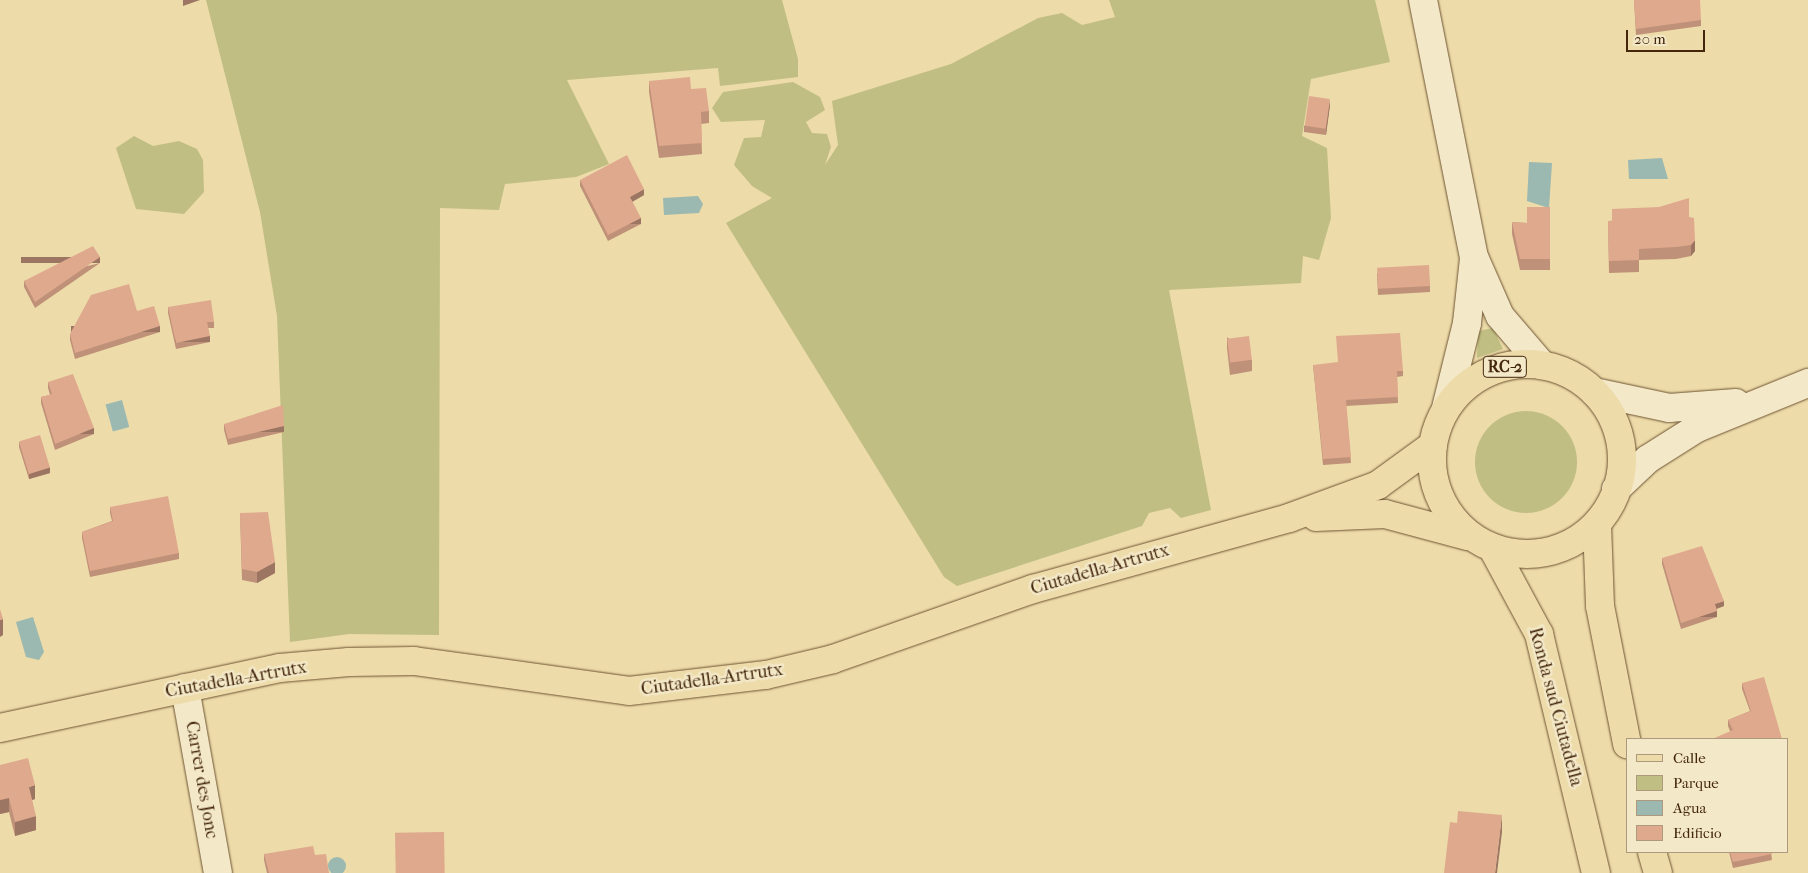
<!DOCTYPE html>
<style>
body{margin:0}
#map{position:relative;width:1808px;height:873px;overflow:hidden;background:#eddba9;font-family:"IM FELL French Canon",serif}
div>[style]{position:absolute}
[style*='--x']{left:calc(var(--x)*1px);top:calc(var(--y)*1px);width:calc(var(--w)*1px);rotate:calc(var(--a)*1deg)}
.green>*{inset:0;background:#c0be82}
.round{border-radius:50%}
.water>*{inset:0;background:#9bb9b1;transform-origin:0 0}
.roads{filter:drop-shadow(0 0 1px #6e5333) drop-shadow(0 0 1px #6e5333)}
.minor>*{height:28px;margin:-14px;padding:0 14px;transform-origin:14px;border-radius:14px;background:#f3e8c7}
.major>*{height:28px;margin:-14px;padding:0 14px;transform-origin:14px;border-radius:14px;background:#eddba9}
.major>.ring{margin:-14px;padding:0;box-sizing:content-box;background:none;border:28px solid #eddba9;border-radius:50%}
.wall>*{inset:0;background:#c09179}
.shaded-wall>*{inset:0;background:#9c7663;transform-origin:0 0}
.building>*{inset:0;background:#dfa98d;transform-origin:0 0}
span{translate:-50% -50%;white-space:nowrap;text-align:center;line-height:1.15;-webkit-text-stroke:5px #f3e8c7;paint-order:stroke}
.shield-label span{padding:1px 4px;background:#f3e8c7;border:1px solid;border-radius:4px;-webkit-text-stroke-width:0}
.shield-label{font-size:16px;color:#43260c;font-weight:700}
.street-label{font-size:18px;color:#43260c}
.legend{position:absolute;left:1626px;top:738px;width:162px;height:115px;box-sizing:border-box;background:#f3e8c7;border:1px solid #ad9a7c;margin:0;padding:6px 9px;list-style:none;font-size:15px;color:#43260c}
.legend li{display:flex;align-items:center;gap:10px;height:25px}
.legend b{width:25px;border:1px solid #ad9a7c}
.scale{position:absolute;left:1626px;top:30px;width:79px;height:22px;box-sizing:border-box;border:2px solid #43260c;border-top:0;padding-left:6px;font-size:15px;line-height:18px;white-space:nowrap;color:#43260c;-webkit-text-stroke:4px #f3e8c7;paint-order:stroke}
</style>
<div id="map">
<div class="green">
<div style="clip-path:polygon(206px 0,782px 0,798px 59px,798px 77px,720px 86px,718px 68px,567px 80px,609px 164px,576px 177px,505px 184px,499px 210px,440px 208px,439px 635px,349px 634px,290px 642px,277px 316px,260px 212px)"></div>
<div style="clip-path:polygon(1109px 0,1375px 0,1390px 62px,1311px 79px,1302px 136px,1327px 148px,1331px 218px,1319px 260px,1303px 256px,1301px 283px,1169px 290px,1211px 510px,1181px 518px,1170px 508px,1149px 513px,1142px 526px,957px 586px,944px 577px,726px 223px,772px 198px,752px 186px,734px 165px,744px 138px,761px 137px,765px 120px,721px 122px,712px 108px,723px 92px,793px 82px,820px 97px,825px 110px,806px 122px,812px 133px,827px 134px,831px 147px,825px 165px,838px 145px,832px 101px,951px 64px,1038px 18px,1062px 13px,1082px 25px,1115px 17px)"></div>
<div style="clip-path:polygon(134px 136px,153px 146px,179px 141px,197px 149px,203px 160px,204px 192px,184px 214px,136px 209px,116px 148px)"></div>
<div style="clip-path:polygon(1493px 328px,1503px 349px,1477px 358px,1478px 331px)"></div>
<div class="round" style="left:1475px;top:411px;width:102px;height:102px"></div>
</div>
<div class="water">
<div style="clip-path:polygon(1662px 158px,1668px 179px,1629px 179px,1628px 160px)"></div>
<div style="clip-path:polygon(1529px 162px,1552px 163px,1549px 208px,1527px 201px)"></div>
<div style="clip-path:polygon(698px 196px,703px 204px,699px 213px,664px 215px,663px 198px)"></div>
<div style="left:122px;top:400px;width:28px;height:17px;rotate:75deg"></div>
<div style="clip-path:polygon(33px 617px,44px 652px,39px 660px,26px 657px,16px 622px)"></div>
<div class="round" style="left:328px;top:857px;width:18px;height:18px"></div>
</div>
<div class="roads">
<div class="minor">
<div style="--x:1423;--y:0;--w:262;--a:78.8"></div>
<div style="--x:1474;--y:257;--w:64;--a:66.2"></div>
<div style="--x:1500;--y:316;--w:65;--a:49.4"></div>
<div style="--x:1594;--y:392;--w:77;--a:12"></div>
<div style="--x:1669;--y:408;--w:67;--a:-4.3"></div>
<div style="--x:1446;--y:408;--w:88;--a:-76.1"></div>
<div style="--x:1467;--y:323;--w:64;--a:-83.8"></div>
<div style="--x:1616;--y:489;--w:44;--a:-43.2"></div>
<div style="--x:1648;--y:459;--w:58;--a:-32.3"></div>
<div style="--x:1697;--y:428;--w:120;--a:-22.1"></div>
<div style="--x:185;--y:688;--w:188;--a:79.9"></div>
</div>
<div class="major">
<div class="ring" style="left:1432px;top:364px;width:162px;height:162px"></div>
<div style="--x:1316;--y:517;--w:69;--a:-2.5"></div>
<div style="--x:1385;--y:514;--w:85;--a:15"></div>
<div style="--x:1597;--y:524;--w:82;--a:87.9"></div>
<div style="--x:1600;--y:606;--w:141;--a:78.9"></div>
<div style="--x:1493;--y:549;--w:97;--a:61.6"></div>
<div style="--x:1539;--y:634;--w:246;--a:76.6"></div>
<div style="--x:0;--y:728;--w:286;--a:-12.1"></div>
<div style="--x:280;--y:668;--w:69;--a:-5"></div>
<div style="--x:349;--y:662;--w:65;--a:-0.9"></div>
<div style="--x:414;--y:661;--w:217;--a:7.9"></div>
<div style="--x:629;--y:691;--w:138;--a:-6.7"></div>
<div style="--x:766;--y:675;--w:69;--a:-13.4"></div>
<div style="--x:833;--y:659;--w:212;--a:-19.3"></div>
<div style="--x:1033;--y:589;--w:266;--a:-15.5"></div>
<div style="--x:1289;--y:518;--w:95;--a:-20.3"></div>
<div style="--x:1378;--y:485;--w:68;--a:-36"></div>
<div style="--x:1652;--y:852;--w:22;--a:74"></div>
</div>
</div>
<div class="wall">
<div style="clip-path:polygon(1634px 0,1701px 20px,1701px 26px,1636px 35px)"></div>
<div style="clip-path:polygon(649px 81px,691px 89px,709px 111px,709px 123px,701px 124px,702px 154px,659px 158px,649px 92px)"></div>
<div style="clip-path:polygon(1330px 105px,1326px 135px,1304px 132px,1304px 126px)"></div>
<div style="clip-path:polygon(580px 180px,644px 195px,632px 202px,641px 224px,608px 241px,580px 186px)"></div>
<div style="clip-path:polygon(1550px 207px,1550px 270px,1520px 270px,1512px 234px,1512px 222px,1527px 223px)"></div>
<div style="clip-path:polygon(1689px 217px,1695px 251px,1691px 256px,1676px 259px,1639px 260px,1639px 272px,1609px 273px,1608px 221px)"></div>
<div style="clip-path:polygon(100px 263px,35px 308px,24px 287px,24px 281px)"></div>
<div style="clip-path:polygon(1377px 273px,1430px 286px,1430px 292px,1378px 295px)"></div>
<div style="clip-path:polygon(168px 307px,214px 322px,214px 328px,208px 328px,210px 342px,176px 349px,168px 313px)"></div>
<div style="clip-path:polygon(137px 311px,160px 332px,75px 359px,70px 340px,70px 334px)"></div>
<div style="clip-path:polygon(1227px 337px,1252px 360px,1252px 371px,1230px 375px,1227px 348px)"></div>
<div style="clip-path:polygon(1313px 365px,1403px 371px,1403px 376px,1397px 377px,1398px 403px,1346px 406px,1351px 463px,1323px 465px)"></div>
<div style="clip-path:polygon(48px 382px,94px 434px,55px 450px,41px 403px,41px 397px,50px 395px,48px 388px)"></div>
<div style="clip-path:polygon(224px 424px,284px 432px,228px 445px,224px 430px)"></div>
<div style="clip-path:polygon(19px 442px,50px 473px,29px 479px,19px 447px)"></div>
<div style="clip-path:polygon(110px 507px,179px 553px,179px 559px,90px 577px,82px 538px,82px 532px,112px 521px,110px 513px)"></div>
<div style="clip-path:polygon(240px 513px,275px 573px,257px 583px,242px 580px)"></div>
<div style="clip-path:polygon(1662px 558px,1724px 606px,1717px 609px,1717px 617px,1681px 629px,1662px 564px)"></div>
<div style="clip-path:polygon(1742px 683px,1782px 739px,1730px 731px,1728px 726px,1728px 720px,1750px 711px,1742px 689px)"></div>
<div style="clip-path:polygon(0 765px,35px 799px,32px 800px,36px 830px,15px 836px,9px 812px,0 814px)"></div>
<div style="clip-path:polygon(1729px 852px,1771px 852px,1772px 860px,1733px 868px)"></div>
<div style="clip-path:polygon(264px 854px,315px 855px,329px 873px,267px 873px,264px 860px)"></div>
</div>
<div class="shaded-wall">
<div style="clip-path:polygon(183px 0,200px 0,183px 6px)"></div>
<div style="clip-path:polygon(1330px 99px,1330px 105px,1326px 135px,1326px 129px)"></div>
<div style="clip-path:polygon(644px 189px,644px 195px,630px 203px,630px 197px)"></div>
<div style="left:641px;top:218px;width:6px;height:37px;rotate:90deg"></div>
<div style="clip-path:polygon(1695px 240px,1695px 251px,1691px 256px,1691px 245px)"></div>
<div style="left:100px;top:257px;width:6px;height:79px;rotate:90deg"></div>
<div style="left:160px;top:326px;width:6px;height:89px;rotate:90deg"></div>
<div style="left:210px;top:336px;width:6px;height:35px;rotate:90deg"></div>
<div style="left:284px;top:426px;width:6px;height:57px;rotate:90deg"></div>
<div style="left:94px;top:428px;width:6px;height:42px;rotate:90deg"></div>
<div style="clip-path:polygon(50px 467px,50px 473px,29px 479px,29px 474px)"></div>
<div style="clip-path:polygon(275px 562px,275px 573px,257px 583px,257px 572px)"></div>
<div style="clip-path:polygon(1724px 601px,1724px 606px,1715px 609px,1715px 604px)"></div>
<div style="left:1717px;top:611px;width:6px;height:38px;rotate:90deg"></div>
<div style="clip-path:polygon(3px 619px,3px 635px,0 637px,0 620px)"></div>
<div style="clip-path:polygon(35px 785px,35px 799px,29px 801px,29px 787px)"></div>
<div style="clip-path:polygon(9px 798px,9px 812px,0 814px,0 800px)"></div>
<div style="clip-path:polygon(1502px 815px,1502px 832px,1497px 873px,1495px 873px)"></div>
<div style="clip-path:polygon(36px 816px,36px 830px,15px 836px,15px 822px)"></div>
</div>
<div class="building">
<div style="clip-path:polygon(1634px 0,1700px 0,1701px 20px,1636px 29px)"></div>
<div style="clip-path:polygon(690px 77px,691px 89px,706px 88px,709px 111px,701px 112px,702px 143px,659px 146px,649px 81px)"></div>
<div style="left:1309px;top:96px;width:21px;height:30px;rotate:8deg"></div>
<div style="clip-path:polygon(627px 155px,644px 189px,630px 197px,641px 218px,608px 235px,580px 180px)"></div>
<div style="clip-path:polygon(1689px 198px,1689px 217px,1694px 218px,1695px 240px,1691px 245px,1676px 247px,1639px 249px,1639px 260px,1609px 261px,1608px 221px,1612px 221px,1612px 209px,1659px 207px)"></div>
<div style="clip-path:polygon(1527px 207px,1550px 207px,1550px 259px,1520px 259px,1512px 222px,1527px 223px)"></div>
<div style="clip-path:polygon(93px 246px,100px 257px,35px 302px,24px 281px)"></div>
<div style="left:1429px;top:265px;width:21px;height:52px;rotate:87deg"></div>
<div style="clip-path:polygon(129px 284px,137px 311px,154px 306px,160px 326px,75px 353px,70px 334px,91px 295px)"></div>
<div style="clip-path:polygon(211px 300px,214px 322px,207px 322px,210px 336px,176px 343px,168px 307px)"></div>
<div style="clip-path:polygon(1400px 333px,1403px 371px,1397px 371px,1398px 397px,1346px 400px,1351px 457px,1323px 459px,1313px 365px,1338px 362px,1336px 336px)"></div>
<div style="left:1249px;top:336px;width:24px;height:22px;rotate:83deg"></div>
<div style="clip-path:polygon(73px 374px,94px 428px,55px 444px,41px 397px,52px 394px,48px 382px)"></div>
<div style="clip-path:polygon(283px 405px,284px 426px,228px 439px,224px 424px)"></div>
<div style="left:40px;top:435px;width:34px;height:22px;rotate:73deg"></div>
<div style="clip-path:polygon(168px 496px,179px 553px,90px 571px,82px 532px,113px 521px,110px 507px)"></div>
<div style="clip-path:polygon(268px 512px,275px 562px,257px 572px,242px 569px,240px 513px)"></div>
<div style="clip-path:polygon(1702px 546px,1724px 601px,1715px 604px,1717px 611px,1681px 623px,1662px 558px)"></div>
<div style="clip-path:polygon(0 609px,3px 619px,0 620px)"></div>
<div style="clip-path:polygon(1764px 677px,1782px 739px,1712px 739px,1733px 730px,1728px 720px,1751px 711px,1742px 683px)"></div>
<div style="clip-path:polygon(28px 758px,35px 785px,29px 787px,36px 816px,15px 822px,9px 798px,0 800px,0 765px)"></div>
<div style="clip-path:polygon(1458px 811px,1502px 815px,1495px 873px,1444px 873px,1450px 822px,1457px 823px)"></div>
<div style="left:444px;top:832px;width:41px;height:49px;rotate:89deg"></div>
<div style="clip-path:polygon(313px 846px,315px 855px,326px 854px,329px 873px,269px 873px,264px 854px)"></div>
<div style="clip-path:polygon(1730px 852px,1771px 852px,1772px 854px,1733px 862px)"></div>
</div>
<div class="shield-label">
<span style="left:1505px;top:367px">RC-2</span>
</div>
<div class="street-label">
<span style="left:1100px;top:570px;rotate:-16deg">Ciutadella-Artrutx</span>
<span style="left:236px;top:680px;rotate:-10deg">Ciutadella-Artrutx</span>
<span style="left:712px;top:680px;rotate:-8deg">Ciutadella-Artrutx</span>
<span style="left:1555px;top:707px;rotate:75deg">Ronda sud Ciutadella</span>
<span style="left:201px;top:780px;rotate:80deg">Carrer des Jonc</span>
</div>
<ul class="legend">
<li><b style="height:6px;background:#eddba9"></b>Calle</li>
<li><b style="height:14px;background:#c0be82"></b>Parque</li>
<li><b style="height:14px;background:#9bb9b1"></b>Agua</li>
<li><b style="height:14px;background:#dfa98d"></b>Edificio</li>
</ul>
<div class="scale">20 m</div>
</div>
